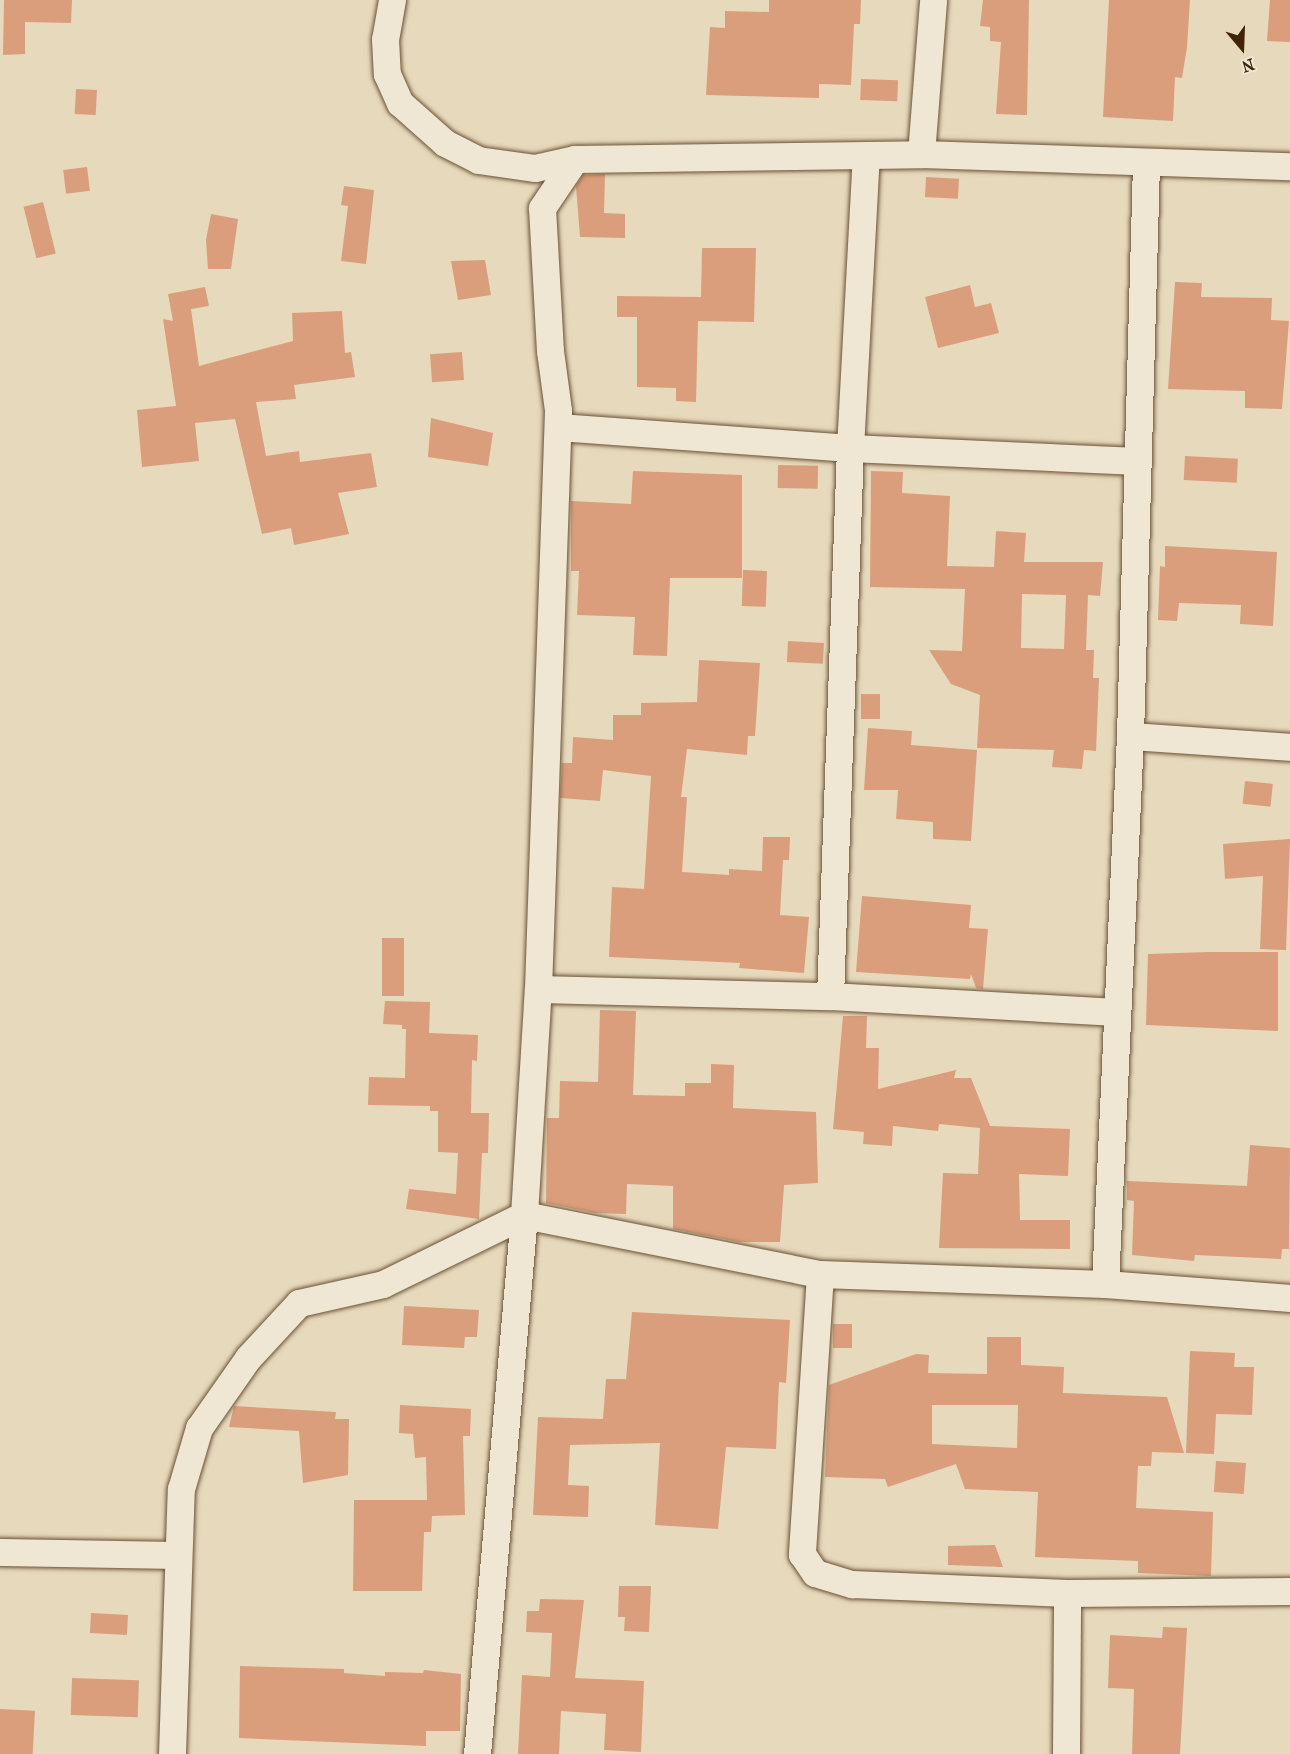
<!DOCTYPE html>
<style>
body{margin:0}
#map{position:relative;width:1290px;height:1754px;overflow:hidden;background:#e7d9bb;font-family:"IM FELL French Canon",serif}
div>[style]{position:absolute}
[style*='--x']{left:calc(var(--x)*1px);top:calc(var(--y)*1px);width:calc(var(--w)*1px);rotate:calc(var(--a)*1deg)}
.building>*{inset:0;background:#da9e7c;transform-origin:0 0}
.roads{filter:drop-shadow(0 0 2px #6a5134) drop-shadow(0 0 2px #6a5134)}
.minor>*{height:27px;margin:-13.5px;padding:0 13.5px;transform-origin:13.5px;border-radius:13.5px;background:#efe6d3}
span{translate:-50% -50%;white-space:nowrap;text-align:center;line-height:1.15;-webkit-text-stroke:6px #efe6d3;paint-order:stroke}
.north{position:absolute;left:1212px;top:18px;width:60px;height:60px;-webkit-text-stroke:4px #efe6d3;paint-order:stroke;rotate:161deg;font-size:16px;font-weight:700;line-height:24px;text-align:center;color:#412407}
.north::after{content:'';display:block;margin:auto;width:21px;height:27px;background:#412407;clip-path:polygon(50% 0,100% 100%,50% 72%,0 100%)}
</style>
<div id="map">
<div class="building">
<div style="clip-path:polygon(4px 0,72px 0,71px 23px,25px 22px,25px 54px,3px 55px)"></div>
<div style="clip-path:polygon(769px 0,861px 0,860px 24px,854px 24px,851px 85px,819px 84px,819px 98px,706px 95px,710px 27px,725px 28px,725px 11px,769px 12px)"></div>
<div style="clip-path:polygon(983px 0,1029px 0,1027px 115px,996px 114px,1001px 42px,990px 41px,990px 27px,980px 26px)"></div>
<div style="clip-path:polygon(1109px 0,1190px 0,1187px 47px,1182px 78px,1175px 77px,1173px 121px,1103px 117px)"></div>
<div style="clip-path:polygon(1270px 0,1290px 0,1290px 42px,1267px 41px)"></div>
<div style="left:861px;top:79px;width:37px;height:21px;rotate:2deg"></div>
<div style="left:76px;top:89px;width:21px;height:25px;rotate:3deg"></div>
<div style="left:87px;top:167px;width:24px;height:24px;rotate:83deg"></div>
<div style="clip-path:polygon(605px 174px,604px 213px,625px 214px,625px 238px,580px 237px,576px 186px,583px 175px)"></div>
<div style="left:926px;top:177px;width:33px;height:20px;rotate:3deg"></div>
<div style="clip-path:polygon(344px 186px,374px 190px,366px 264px,341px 261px,348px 206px,341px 205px)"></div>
<div style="left:43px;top:202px;width:53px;height:20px;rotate:76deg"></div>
<div style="clip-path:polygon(211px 214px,238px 219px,231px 269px,208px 269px,206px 240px)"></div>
<div style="clip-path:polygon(702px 248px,756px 248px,754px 322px,698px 321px,696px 402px,676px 401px,676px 388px,637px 387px,637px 317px,617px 317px,617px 296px,701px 297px)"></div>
<div style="clip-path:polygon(485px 260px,491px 295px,458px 300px,451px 261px)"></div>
<div style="clip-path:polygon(1175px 282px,1202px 283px,1201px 297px,1272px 298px,1271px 320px,1289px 321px,1282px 409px,1245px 408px,1245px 391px,1168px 389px)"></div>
<div style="clip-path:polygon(970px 285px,975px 307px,991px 303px,999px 333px,938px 348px,925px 297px)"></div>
<div style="clip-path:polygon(205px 287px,209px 306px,191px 309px,199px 366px,293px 341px,292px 313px,342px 311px,345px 353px,351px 352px,355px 377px,294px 385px,296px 399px,256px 402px,266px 456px,299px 451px,300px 462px,371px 453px,377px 487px,338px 493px,349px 534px,294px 545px,291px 528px,262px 534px,235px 419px,195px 423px,199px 461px,142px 467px,137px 410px,176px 406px,163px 319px,173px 321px,168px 294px)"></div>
<div style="left:462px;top:352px;width:28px;height:32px;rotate:86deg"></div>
<div style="clip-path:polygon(431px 418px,493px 433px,488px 466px,428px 457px)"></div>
<div style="left:1185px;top:456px;width:53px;height:24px;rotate:3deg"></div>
<div style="left:778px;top:465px;width:40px;height:23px;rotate:1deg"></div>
<div style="clip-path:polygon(633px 471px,742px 475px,742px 578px,670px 578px,667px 656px,633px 655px,635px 617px,577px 615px,579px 571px,571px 571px,571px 501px,631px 504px)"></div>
<div style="clip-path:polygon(evenodd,871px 471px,903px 472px,902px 493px,950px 496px,947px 566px,994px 567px,996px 531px,1026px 533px,1024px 562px,1103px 562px,1100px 596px,1088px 595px,1086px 650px,1094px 650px,1093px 678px,1099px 678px,1096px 751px,1084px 750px,1082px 769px,1052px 767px,1054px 750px,977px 748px,980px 695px,951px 684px,929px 650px,962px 651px,965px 589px,870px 587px,871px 471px,1022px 594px,1066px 595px,1064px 649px,1021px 648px,1022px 594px)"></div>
<div style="clip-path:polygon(1165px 546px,1277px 552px,1273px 626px,1240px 624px,1241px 605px,1179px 603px,1177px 621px,1158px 620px,1160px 566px,1165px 567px)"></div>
<div style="left:743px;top:570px;width:24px;height:36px;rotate:2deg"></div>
<div style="left:788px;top:641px;width:36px;height:21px;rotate:3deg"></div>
<div style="clip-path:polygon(699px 660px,760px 663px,755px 736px,748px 736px,747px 755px,687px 749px,681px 797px,687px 797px,682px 872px,729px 875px,729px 869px,762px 871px,763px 837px,790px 837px,789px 860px,783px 860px,780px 915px,809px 917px,804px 973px,739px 968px,740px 963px,609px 957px,612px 887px,644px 889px,651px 776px,603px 770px,600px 801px,560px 798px,562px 763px,572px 763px,573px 737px,613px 740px,613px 715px,641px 715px,641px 703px,697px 702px)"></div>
<div style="left:861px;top:694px;width:19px;height:25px"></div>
<div style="clip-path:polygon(868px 728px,912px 731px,911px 745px,977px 750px,971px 841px,933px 839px,933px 822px,896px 819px,898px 790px,864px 790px)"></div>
<div style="left:1245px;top:781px;width:28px;height:23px;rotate:6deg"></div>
<div style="clip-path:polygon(1290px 839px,1286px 950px,1260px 949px,1263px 876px,1225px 879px,1223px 844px)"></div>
<div style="clip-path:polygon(862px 896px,971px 905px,969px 928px,988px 929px,983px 989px,976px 988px,971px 974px,970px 979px,856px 972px)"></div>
<div style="left:382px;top:938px;width:22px;height:58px"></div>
<div style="clip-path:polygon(1209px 952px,1278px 952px,1278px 1031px,1146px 1025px,1148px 954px)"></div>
<div style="clip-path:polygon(385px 1001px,430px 1002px,429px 1033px,478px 1035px,477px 1061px,472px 1060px,471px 1113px,489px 1113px,488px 1153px,482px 1153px,479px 1219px,406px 1209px,409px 1189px,456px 1194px,458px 1153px,438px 1152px,438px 1111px,430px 1111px,430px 1106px,368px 1105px,369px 1077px,405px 1078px,406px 1029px,402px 1029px,402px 1025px,383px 1024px)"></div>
<div style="clip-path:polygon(600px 1010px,636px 1011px,633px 1095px,685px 1096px,685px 1083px,711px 1083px,711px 1064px,734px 1065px,733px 1108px,816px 1112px,818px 1183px,784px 1185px,780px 1242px,739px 1242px,673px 1229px,673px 1186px,627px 1184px,626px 1214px,595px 1213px,546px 1203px,547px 1118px,559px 1118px,560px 1081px,598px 1082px)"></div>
<div style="clip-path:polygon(843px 1016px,867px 1016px,866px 1048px,879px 1048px,878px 1089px,956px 1070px,954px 1078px,971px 1078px,990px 1126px,1070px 1129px,1068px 1176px,1019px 1174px,1020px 1220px,1070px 1220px,1070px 1249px,939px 1248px,943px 1173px,978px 1174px,980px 1128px,939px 1124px,938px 1131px,893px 1126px,892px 1146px,863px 1144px,864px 1132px,833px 1129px)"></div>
<div style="clip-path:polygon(1250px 1145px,1290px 1148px,1289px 1249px,1282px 1249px,1281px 1259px,1195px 1255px,1194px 1261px,1132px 1255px,1134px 1201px,1127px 1200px,1127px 1181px,1247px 1186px)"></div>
<div style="clip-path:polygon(404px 1306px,479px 1310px,477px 1337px,465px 1337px,464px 1348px,402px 1345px)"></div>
<div style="clip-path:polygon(632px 1312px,790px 1320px,786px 1383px,779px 1382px,776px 1449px,726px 1447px,718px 1529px,655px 1525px,660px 1443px,570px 1445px,568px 1485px,589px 1486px,588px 1517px,533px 1515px,538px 1417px,603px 1419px,606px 1379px,626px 1379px)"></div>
<div style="left:833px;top:1324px;width:19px;height:24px"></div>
<div style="clip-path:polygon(evenodd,987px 1337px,1021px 1337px,1021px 1365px,1064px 1367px,1063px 1393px,1167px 1397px,1184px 1453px,1152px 1452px,1151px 1466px,1138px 1466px,1136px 1508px,1213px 1512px,1211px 1576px,1138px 1573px,1138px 1561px,1035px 1557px,1038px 1492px,965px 1489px,956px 1464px,888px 1487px,885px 1479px,825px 1477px,829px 1385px,916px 1354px,929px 1355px,928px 1373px,987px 1374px,987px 1337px,932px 1405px,1018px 1405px,1017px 1448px,932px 1444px,932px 1405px)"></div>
<div style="clip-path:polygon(1190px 1351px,1235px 1353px,1234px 1367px,1254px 1367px,1252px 1415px,1216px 1414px,1214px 1454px,1186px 1453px)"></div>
<div style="clip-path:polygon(400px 1405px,471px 1409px,470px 1436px,463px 1436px,465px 1515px,432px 1516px,431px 1532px,424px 1532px,422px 1591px,353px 1591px,354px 1500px,427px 1500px,426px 1457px,415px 1458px,413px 1434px,399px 1433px)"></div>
<div style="clip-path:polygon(234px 1406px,336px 1412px,335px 1419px,349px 1419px,348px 1475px,303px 1483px,299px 1431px,229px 1427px)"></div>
<div style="left:1216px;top:1461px;width:30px;height:31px;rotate:4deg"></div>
<div style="clip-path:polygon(995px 1545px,1003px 1567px,948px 1565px,948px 1546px)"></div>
<div style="clip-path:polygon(619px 1586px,651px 1586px,649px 1632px,624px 1631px,625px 1617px,618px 1617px)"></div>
<div style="clip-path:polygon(540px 1599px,584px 1600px,575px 1678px,644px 1681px,641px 1752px,604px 1750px,606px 1714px,561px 1711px,559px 1754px,518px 1754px,522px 1675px,550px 1677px,552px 1633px,526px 1632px,527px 1611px,539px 1611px)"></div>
<div style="left:91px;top:1613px;width:37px;height:20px;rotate:3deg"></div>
<div style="clip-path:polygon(1163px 1627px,1187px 1628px,1180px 1754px,1132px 1754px,1134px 1689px,1108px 1688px,1110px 1635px,1162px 1638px)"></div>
<div style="clip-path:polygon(240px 1666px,344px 1669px,344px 1673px,385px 1676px,385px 1672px,423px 1673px,424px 1670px,461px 1674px,460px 1731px,426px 1731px,426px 1746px,239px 1738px)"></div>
<div style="left:72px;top:1678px;width:67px;height:37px;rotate:2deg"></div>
<div style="left:0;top:1709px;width:35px;height:45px;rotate:3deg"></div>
</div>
<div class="roads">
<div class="minor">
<div style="--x:392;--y:0;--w:40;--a:100"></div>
<div style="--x:385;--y:39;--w:35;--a:87"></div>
<div style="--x:387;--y:74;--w:32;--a:66"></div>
<div style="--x:400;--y:103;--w:60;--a:41.6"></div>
<div style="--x:445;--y:143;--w:37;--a:27"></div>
<div style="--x:478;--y:160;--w:58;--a:8"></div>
<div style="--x:535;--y:168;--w:41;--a:-12.7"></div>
<div style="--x:575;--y:159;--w:346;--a:-0.8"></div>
<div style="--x:921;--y:154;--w:369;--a:1.9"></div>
<div style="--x:921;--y:154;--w:154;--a:-85.5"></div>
<div style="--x:558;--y:427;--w:293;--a:4.1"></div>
<div style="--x:850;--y:448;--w:288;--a:2.6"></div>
<div style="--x:1130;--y:736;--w:160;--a:3.9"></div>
<div style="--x:538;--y:989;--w:292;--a:1.4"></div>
<div style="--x:830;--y:996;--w:287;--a:3.2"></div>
<div style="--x:830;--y:996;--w:548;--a:-87.91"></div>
<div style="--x:850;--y:448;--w:292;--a:-86.9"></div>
<div style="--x:820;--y:1274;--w:281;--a:93.7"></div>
<div style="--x:802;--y:1554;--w:23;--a:56"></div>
<div style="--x:815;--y:1573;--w:39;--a:17"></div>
<div style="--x:852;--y:1584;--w:215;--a:2.4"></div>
<div style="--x:1067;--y:1593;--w:223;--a:-0.5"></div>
<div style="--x:1105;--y:1284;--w:549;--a:-87.39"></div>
<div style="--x:1130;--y:736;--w:574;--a:-88.4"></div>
<div style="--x:0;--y:1552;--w:178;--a:1"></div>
<div style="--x:172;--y:1754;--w:265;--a:-88.1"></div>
<div style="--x:181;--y:1489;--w:64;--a:-73.6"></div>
<div style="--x:199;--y:1428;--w:85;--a:-55"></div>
<div style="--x:248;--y:1358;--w:75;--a:-47.2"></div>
<div style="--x:299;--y:1303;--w:86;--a:-12.7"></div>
<div style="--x:383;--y:1284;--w:157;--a:-26.1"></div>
<div style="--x:524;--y:1215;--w:302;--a:11.3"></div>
<div style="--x:820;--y:1274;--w:285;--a:2"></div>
<div style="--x:1105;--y:1284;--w:186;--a:4.3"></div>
<div style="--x:477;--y:1754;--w:541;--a:-85.02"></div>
<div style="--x:524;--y:1215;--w:226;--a:-86.5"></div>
<div style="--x:538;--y:989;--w:579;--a:-88.02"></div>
<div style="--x:558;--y:410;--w:60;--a:-97.7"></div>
<div style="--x:550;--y:351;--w:143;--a:-93.2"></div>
<div style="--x:542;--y:208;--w:59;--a:-56"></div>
<div style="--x:1066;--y:1754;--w:161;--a:-89.6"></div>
</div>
</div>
<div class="north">N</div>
</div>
